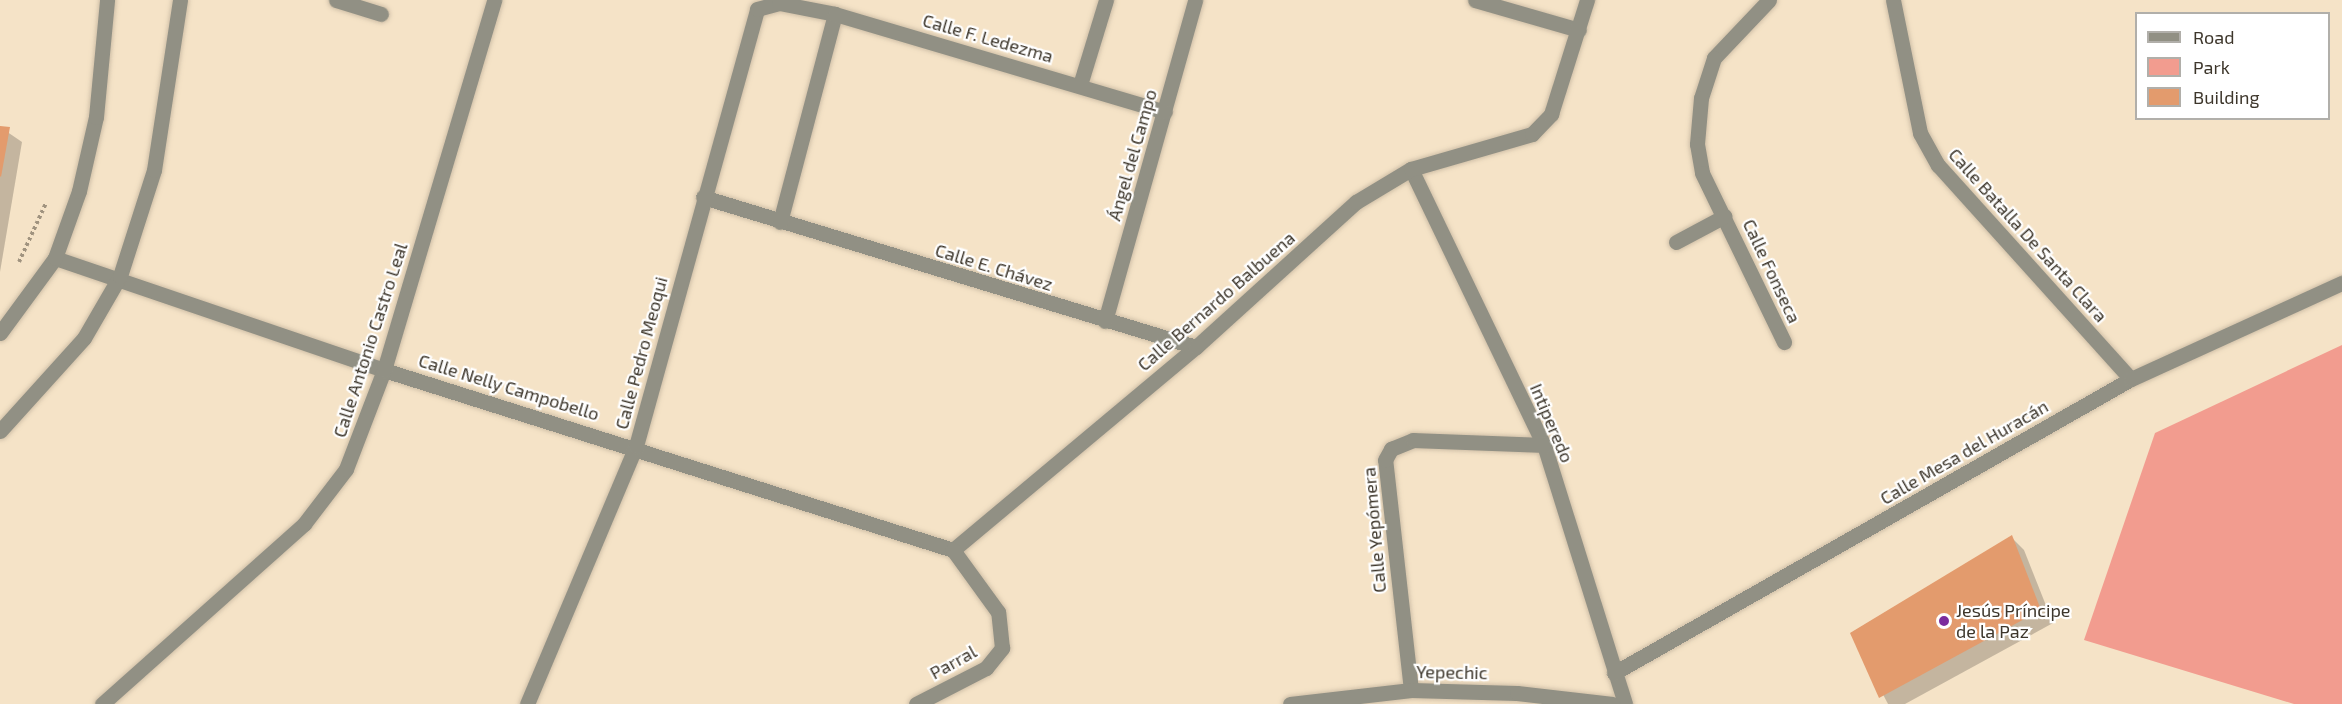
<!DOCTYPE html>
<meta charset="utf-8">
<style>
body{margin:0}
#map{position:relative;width:2342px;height:704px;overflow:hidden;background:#f5e3c7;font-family:"Exo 2",sans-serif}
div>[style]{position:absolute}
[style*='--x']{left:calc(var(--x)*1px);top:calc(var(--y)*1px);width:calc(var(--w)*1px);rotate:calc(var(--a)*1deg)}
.green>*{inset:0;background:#f29c8f}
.shadow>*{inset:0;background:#0003}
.building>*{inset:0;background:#e39b6d}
.path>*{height:4px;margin-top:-2px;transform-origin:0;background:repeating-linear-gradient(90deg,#a0937f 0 3px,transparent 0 6px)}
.roads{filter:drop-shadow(0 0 2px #d0c0a8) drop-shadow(0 0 2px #d0c0a8)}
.minor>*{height:15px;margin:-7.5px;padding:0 7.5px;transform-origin:7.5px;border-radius:7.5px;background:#919084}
.dots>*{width:16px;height:16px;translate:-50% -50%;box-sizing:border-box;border:3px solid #fff;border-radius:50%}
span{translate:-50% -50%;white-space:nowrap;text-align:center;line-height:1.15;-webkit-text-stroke:4.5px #fff;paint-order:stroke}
.street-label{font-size:18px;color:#3d362b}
.poi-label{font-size:18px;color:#3d362b}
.left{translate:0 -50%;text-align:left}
.legend{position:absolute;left:2135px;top:12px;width:195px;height:108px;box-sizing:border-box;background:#fff;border:2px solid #b1afaa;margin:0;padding:8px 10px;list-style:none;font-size:18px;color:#3d362b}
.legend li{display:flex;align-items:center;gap:12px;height:30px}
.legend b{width:30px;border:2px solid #b1afaa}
</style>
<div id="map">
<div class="green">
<div style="clip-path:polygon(2342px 345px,2342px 704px,2294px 704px,2084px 640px,2155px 433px)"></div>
</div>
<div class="shadow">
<div style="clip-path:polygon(0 127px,22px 142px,0 272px)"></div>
<div style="clip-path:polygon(2011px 537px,2024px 550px,2053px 623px,1905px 704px,1888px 704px,1851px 633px)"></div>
</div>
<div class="building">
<div style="clip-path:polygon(0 126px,10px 127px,1px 177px,0 176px)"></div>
<div style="clip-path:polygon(2012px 535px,2041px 610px,1879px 698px,1850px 633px)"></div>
</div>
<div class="path">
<div style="--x:19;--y:262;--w:65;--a:-65.4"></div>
</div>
<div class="roads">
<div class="minor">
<div style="--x:336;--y:0;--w:47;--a:17.3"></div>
<div style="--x:1475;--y:0;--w:108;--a:16.1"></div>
<div style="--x:1769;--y:0;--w:80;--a:133.5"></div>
<div style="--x:1714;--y:58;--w:42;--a:108"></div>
<div style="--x:1701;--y:98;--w:46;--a:95"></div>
<div style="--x:1697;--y:144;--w:29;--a:80"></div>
<div style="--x:1702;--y:173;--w:188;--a:64.1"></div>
<div style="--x:1893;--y:0;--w:136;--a:78.5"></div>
<div style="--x:1920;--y:133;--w:37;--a:61"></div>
<div style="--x:1938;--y:165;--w:288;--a:48"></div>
<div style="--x:1080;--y:85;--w:89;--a:-73"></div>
<div style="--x:1411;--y:169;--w:306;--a:64.3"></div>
<div style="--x:1544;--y:445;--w:271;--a:72.6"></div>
<div style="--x:703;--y:197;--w:515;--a:16.92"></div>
<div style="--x:780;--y:222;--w:215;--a:-75.2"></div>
<div style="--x:1676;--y:242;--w:55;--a:-28"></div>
<div style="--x:55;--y:258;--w:348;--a:18.8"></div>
<div style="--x:384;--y:370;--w:597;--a:17.55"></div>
<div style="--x:1105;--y:321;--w:333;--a:-74.3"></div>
<div style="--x:0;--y:333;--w:93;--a:-53.7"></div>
<div style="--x:55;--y:258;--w:71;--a:-70.3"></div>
<div style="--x:79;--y:191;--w:76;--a:-77.1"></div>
<div style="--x:96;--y:117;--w:118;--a:-84.6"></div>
<div style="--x:0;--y:431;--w:125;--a:-47.9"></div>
<div style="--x:84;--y:338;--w:72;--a:-59.9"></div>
<div style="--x:120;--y:276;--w:111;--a:-72.2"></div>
<div style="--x:154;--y:170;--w:172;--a:-81.3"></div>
<div style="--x:953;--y:550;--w:317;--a:-39.9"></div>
<div style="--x:1196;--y:347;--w:216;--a:-42.2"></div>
<div style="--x:1356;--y:202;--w:64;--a:-31"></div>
<div style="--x:1411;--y:169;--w:126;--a:-16.1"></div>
<div style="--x:1532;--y:134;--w:28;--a:-46"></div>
<div style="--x:1551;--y:114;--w:120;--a:-72.5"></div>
<div style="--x:1614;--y:673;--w:595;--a:-29.63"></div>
<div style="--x:2131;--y:379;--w:232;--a:-24.5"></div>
<div style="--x:1411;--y:690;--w:231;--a:-96.4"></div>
<div style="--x:1385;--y:460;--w:13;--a:-61"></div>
<div style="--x:1391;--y:449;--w:24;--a:-22"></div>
<div style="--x:1413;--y:440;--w:131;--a:2.2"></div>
<div style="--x:102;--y:704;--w:271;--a:-41.7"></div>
<div style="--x:304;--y:524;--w:69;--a:-52.6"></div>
<div style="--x:346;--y:469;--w:106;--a:-69"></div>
<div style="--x:384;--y:370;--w:386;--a:-73.4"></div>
<div style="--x:527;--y:704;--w:280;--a:-67.1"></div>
<div style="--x:636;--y:446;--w:453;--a:-74.5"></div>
<div style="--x:757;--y:9;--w:23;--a:-15"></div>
<div style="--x:779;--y:3;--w:57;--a:11.1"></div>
<div style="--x:835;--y:14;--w:344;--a:16.5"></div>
<div style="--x:916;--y:704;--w:79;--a:-27.2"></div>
<div style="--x:986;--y:668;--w:26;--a:-51"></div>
<div style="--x:1002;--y:648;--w:36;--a:-96"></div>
<div style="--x:998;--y:612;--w:77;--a:-126"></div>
<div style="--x:1290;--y:704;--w:122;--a:-6.6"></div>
<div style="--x:1411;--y:690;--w:106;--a:1.6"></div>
<div style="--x:1517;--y:693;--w:96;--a:6.6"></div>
</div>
</div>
<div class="dots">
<div style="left:1944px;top:621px;background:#7b2c9d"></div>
</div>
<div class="street-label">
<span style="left:988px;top:38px;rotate:16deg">Calle F. Ledezma</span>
<span style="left:1132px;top:155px;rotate:-74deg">Ángel del Campo</span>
<span style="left:2028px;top:235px;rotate:48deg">Calle Batalla De Santa Clara</span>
<span style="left:994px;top:267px;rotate:17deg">Calle E. Chávez</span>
<span style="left:1772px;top:271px;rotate:65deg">Calle Fonseca</span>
<span style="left:1216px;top:301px;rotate:-41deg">Calle Bernardo Balbuena</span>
<span style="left:370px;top:340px;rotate:-72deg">Calle Antonio Castro Leal</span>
<span style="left:641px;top:353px;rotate:-75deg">Calle Pedro Meoqui</span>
<span style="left:509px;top:387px;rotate:17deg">Calle Nelly Campobello</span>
<span style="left:1552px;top:423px;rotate:67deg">Intiperedo</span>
<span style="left:1964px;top:452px;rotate:-30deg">Calle Mesa del Huracán</span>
<span style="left:1374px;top:530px;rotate:-95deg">Calle Yepómera</span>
<span style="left:953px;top:662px;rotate:-29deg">Parral</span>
<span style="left:1452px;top:672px;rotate:1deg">Yepechic</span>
</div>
<div class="poi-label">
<span class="left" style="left:1956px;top:621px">Jesús Príncipe<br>de la Paz</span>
</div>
<ul class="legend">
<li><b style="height:8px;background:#919084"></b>Road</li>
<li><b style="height:16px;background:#f29c8f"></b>Park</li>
<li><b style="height:16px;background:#e39b6d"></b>Building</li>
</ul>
</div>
